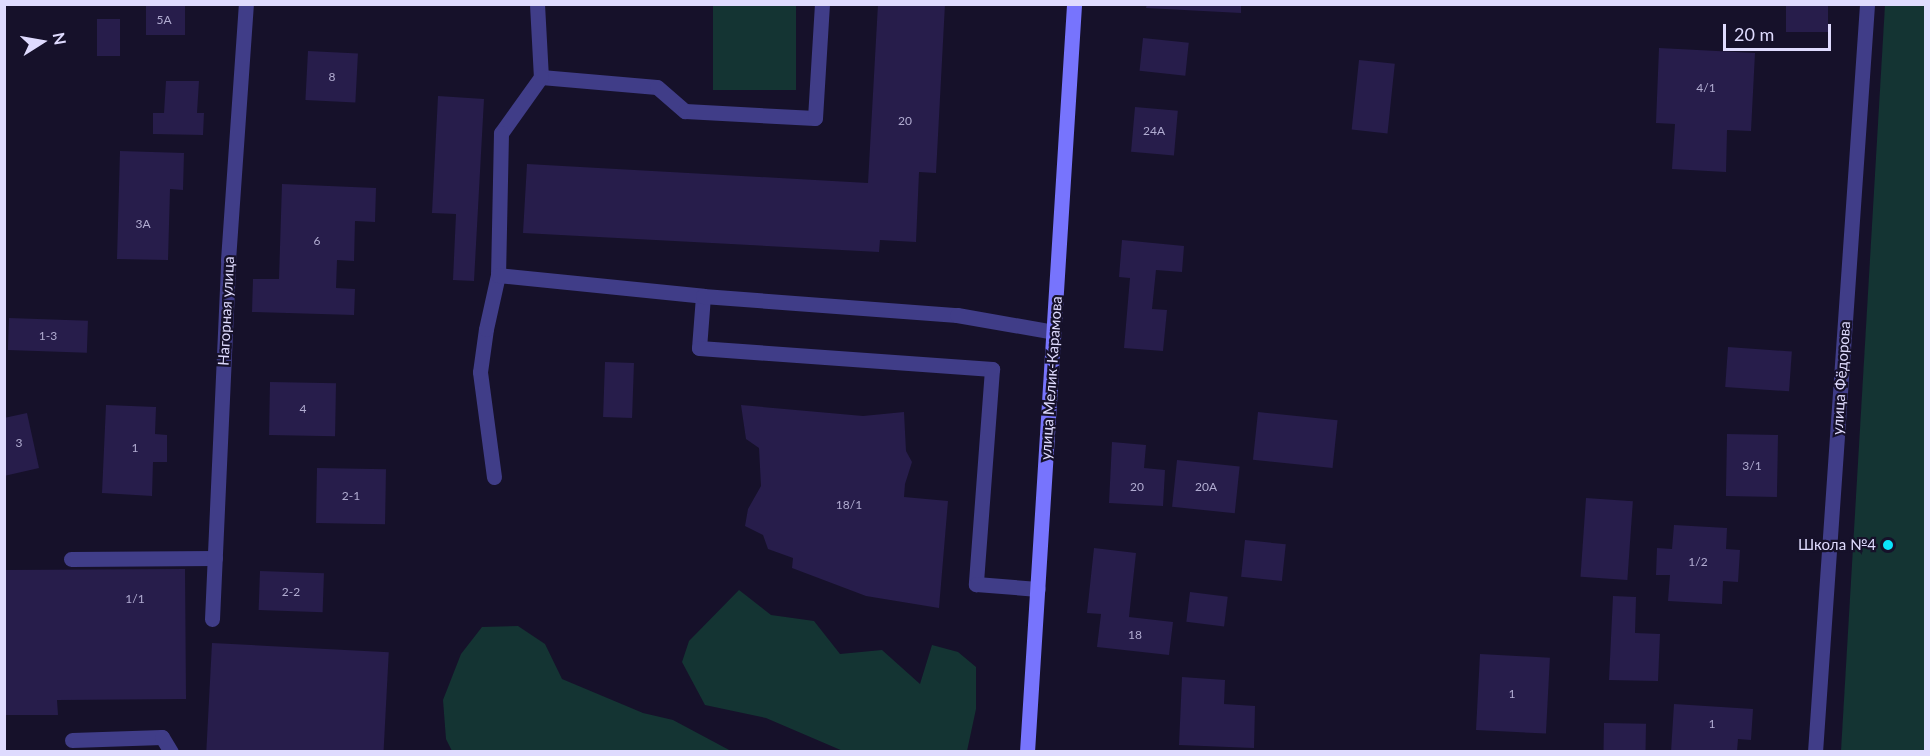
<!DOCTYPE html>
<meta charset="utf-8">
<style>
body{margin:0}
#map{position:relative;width:1930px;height:756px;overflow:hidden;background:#16112a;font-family:Lato,sans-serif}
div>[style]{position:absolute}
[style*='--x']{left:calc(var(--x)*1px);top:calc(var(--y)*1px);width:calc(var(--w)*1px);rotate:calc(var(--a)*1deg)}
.green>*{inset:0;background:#143433;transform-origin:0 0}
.building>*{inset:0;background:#271d4b;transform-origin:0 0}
.lane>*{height:15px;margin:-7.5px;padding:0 7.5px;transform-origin:7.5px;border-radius:7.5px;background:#403d88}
.street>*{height:15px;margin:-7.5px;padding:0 7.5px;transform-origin:7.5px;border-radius:7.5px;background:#403d88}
.secondary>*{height:15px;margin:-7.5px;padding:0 7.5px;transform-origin:7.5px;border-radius:7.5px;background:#7774fd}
.dots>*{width:16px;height:16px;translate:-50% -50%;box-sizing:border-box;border:3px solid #16112a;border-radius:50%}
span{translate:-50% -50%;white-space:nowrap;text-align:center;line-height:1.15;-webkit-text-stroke:4.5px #16112a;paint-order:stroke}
.number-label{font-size:12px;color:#b1acd1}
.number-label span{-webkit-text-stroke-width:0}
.street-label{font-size:15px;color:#dfdbfe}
.poi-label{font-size:15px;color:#dfdbfe}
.right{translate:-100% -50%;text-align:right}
.frame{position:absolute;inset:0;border:6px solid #dfdbfe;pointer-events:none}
.north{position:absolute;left:12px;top:12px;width:60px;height:60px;-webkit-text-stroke:4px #16112a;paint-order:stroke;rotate:79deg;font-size:16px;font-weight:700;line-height:24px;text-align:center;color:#dfdbfe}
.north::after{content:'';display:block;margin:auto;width:21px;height:27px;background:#dfdbfe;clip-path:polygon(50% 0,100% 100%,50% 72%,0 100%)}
.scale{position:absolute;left:1723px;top:24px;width:108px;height:27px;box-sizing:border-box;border:3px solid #dfdbfe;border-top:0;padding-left:8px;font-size:18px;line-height:21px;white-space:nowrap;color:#dfdbfe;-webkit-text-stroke:4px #16112a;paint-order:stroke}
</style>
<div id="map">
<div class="green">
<div style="left:713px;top:5px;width:83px;height:85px"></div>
<div style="clip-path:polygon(1885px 5px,1925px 5px,1925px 751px,1841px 751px)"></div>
<div style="clip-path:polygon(739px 590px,771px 615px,814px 621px,840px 654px,882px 650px,920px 684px,932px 645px,958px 652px,976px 667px,976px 709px,967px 751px,843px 751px,766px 718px,705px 705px,682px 662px,689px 641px)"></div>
<div style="clip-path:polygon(518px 626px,545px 644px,562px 679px,643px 713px,673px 720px,731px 751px,452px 751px,446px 739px,443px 700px,461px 654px,482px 627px)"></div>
</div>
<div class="building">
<div style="left:146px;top:4px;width:39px;height:31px"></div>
<div style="clip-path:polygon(878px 4px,945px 4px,936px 173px,919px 172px,916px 242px,880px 240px,879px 252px,523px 233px,527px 164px,868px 183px)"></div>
<div style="clip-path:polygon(1147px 4px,1241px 4px,1241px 13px,1146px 8px)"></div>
<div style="left:1786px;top:4px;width:42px;height:28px"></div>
<div style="left:97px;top:19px;width:23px;height:37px"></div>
<div style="left:1143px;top:38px;width:46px;height:33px;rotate:6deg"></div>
<div style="clip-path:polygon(1659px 48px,1755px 53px,1751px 131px,1727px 130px,1726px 172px,1672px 169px,1675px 124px,1656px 123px)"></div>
<div style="left:308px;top:51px;width:50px;height:49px;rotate:3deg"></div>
<div style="left:1359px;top:60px;width:36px;height:70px;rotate:6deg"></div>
<div style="clip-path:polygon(166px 81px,199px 81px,197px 113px,204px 113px,203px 135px,153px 134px,153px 113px,164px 113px)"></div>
<div style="clip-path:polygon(438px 96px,484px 99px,474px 281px,453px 280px,456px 214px,432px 213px)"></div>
<div style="left:1135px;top:107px;width:43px;height:45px;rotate:5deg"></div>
<div style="clip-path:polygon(120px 151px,184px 153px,183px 190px,170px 189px,168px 260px,117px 259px)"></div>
<div style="clip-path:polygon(282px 184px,376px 188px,375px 222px,355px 221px,354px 261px,337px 260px,336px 288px,355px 289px,354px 315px,252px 312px,253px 279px,279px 279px)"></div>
<div style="clip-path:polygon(1122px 240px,1184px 246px,1182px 272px,1156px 270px,1152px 309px,1167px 310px,1163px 351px,1124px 348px,1130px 278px,1119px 277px)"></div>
<div style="left:9px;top:318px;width:79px;height:32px;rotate:2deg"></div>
<div style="left:1728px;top:347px;width:64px;height:40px;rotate:4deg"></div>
<div style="left:605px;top:362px;width:29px;height:55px;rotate:2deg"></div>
<div style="left:270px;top:382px;width:66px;height:53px;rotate:1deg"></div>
<div style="clip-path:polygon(106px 405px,156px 407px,155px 434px,167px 435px,167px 462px,153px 462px,152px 496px,102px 493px)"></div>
<div style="clip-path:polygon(741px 405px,863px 416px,904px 412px,906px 451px,912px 462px,905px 484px,904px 497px,948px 501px,939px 608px,866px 596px,792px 568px,793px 558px,768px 549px,763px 535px,745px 526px,748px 509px,761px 486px,759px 448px,746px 439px)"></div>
<div style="left:1258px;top:412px;width:80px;height:48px;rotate:6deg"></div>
<div style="clip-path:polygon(27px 413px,39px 468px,4px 476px,4px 418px)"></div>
<div style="left:1727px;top:434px;width:51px;height:62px;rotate:1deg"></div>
<div style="clip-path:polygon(1112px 442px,1146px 445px,1144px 468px,1165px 470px,1163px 506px,1109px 503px)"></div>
<div style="left:1177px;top:460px;width:63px;height:47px;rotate:6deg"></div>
<div style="left:317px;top:468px;width:69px;height:55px;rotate:1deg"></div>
<div style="left:1586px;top:498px;width:47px;height:79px;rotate:4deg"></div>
<div style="clip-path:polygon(1674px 525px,1727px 528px,1726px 549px,1740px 550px,1738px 582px,1723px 581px,1722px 604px,1668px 601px,1670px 575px,1656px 575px,1657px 548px,1672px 549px)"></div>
<div style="left:1245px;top:540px;width:41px;height:37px;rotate:6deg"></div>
<div style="clip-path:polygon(1094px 548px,1136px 553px,1129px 617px,1173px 622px,1169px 655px,1097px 647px,1101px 614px,1087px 613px)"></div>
<div style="clip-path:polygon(185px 569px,186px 699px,57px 700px,58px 715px,6px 715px,4px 570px)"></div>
<div style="left:260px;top:571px;width:64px;height:39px;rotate:2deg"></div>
<div style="left:1190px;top:592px;width:38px;height:30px;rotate:7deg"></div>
<div style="clip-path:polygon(1613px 596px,1636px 597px,1635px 633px,1660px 634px,1658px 681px,1609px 680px)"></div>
<div style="left:212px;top:643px;width:177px;height:109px;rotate:3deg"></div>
<div style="left:1480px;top:654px;width:70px;height:76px;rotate:3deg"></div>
<div style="clip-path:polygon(1182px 677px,1225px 680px,1224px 704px,1255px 706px,1254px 748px,1179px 745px)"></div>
<div style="clip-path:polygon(1674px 704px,1753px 709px,1751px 740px,1738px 739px,1737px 752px,1671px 752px)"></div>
<div style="left:1604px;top:723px;width:42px;height:29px;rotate:1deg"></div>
</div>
<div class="lane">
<div style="--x:541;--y:77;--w:116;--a:4.9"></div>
<div style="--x:657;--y:87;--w:37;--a:41"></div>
<div style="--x:685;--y:111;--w:130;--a:3.1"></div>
<div style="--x:815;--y:118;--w:114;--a:-86.5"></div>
<div style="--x:703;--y:296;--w:52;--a:94.4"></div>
<div style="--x:699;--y:348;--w:294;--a:4.1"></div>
<div style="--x:992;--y:369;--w:216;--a:94.3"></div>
<div style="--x:976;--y:584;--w:62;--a:4.6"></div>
<div style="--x:494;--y:477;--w:106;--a:-97.6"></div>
<div style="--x:480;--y:372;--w:43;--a:-82.1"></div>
<div style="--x:486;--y:329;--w:55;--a:-77.5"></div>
<div style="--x:71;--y:559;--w:144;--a:-0.4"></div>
<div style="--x:72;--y:740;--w:90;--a:-1.9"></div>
<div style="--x:162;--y:737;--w:17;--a:59"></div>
</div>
<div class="street">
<div style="--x:537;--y:4;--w:73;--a:86.9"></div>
<div style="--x:541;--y:77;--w:69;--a:125.5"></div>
<div style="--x:501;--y:133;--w:142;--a:91.2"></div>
<div style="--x:498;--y:275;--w:206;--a:5.8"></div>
<div style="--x:703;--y:296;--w:255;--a:4.3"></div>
<div style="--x:957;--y:315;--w:98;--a:9.9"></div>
<div style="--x:212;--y:619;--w:359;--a:-87.4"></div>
<div style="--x:228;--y:260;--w:257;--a:-86"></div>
<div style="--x:1815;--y:752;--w:750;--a:-86.02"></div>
</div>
<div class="secondary">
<div style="--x:1027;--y:752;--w:749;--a:-86.4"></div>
</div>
<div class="dots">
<div style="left:1888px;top:545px;background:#0ae3fb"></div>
</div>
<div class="number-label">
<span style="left:164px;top:20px">5А</span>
<span style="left:332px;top:77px">8</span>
<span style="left:1706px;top:88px">4/1</span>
<span style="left:905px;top:121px">20</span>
<span style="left:1154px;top:131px">24А</span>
<span style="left:143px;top:224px">3А</span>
<span style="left:317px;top:241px">6</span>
<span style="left:48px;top:336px">1-3</span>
<span style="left:303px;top:409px">4</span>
<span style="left:19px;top:443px">3</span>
<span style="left:135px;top:448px">1</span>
<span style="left:1752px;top:466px">3/1</span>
<span style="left:1137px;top:487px">20</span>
<span style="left:1206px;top:487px">20А</span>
<span style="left:351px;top:496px">2-1</span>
<span style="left:849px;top:505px">18/1</span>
<span style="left:1698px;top:562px">1/2</span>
<span style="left:291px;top:592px">2-2</span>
<span style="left:135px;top:599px">1/1</span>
<span style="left:1135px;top:635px">18</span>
<span style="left:1512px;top:694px">1</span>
<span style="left:1712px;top:724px">1</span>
</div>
<div class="street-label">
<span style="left:226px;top:311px;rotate:-87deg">Нагорная улица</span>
<span style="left:1051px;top:378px;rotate:-86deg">улица Мелик-Карамова</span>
<span style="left:1841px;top:378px;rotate:-86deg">улица Фёдорова</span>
</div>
<div class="poi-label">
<span class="right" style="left:1876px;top:545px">Школа №4</span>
</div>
<div class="frame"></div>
<div class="north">N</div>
<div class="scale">20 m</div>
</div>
